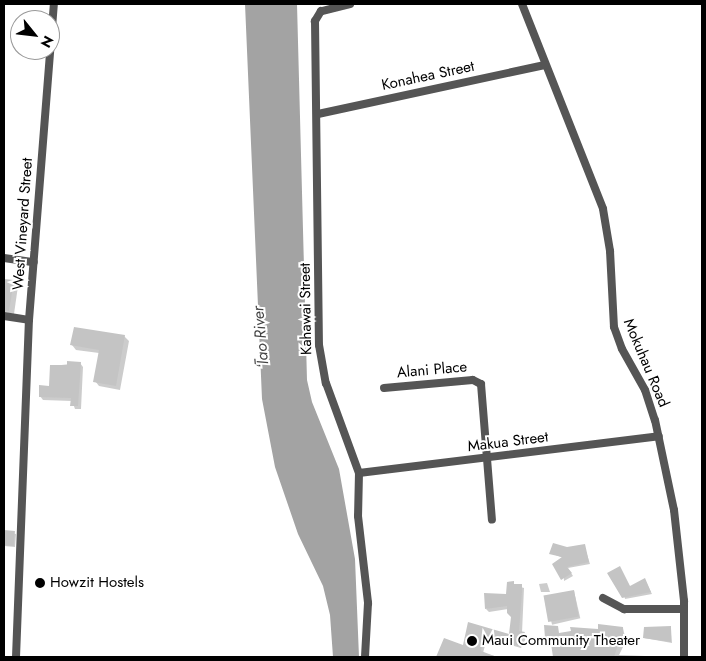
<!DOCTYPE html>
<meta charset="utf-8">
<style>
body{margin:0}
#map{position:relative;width:706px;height:661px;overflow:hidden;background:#fff;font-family:Jost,sans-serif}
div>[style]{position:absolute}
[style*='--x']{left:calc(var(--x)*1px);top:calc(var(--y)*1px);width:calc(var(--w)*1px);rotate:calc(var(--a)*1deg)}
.water>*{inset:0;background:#a3a3a3}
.shadow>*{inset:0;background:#0003;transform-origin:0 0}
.building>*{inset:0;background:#c4c4c4;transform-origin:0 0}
.minor>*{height:8px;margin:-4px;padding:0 4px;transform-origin:4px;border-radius:4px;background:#555}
.dots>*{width:14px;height:14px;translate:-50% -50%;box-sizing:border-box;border:2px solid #fff;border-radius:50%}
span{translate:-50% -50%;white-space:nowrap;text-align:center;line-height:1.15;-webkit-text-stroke:4px #fff;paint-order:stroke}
.street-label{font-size:15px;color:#000}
.poi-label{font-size:15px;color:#000}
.left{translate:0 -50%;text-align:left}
.water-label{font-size:16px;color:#444;font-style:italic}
.frame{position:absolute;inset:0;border:5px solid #000;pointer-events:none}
.north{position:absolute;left:10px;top:10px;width:50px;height:50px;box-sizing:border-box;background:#fff;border:1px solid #999;border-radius:50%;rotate:119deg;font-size:14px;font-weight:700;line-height:20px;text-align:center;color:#000}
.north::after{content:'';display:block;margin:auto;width:18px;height:22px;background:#000;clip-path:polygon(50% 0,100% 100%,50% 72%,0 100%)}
</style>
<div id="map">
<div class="water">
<div style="clip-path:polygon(245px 4px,297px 4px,307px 380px,312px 402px,339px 469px,355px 559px,359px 657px,333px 657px,330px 615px,323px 586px,298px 534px,275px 467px,262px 399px)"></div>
</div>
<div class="shadow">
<div style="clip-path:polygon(4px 280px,13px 281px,18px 286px,14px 314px,4px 312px)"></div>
<div style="clip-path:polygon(124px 336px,129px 341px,120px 390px,99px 386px,95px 381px,99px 353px,76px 350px,72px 345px)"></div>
<div style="clip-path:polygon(80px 363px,83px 367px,81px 409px,75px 409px,72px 401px,43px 400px,40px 396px,50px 387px,52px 366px)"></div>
<div style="clip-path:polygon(4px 531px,16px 534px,15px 547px,4px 546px)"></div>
<div style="clip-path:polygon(584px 545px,590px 564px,568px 568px,573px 576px,564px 581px,563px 558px,551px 553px)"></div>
<div style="clip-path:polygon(620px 568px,630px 587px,646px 582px,652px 594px,625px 599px)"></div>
<div style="clip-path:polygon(508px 583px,524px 588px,522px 633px,527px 636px,521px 648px,487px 638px,483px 653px,498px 657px,438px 657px,445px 639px,464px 647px,469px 624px,510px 636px,513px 617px,508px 609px,489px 612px,486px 609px,507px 595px)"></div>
<div style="clip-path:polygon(547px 583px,550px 592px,541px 592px,539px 584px)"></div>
<div style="left:574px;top:591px;width:28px;height:29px;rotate:77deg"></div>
<div style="clip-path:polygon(623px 628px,626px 641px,619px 655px,672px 657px,564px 657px,561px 634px)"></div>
<div style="clip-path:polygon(671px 628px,672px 643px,644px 638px)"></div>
</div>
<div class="building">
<div style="clip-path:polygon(4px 279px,14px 280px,9px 311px,4px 310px)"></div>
<div style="clip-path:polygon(74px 327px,125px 335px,116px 386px,93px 382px,99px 350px,70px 345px)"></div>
<div style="clip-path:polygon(67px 361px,81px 362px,78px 406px,70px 406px,71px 398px,39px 397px,39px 385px,49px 386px,50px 365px,67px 365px)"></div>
<div style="left:4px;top:530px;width:11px;height:15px;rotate:5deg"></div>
<div style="clip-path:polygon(553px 543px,567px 547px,585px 544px,589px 562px,567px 567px,572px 573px,561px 580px,552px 564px,562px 557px,549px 554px)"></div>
<div style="clip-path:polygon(620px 566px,630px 586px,645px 578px,651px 592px,622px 598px,607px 573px)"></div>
<div style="clip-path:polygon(514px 581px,514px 584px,522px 584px,522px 591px,519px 631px,525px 632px,518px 646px,484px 635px,481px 651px,497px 657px,436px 657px,444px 638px,463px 645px,468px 622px,509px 634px,511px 617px,507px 613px,507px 606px,485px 609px,484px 593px,506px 594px,507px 582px)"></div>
<div style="left:574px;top:590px;width:27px;height:31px;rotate:80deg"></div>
<div style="clip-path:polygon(598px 624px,623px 627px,623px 639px,620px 639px,614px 657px,553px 657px,550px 637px,545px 638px,544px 625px,558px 626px,559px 633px,571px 631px,570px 627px,598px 629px)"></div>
<div style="clip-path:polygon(671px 626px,671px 642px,643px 638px,644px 627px)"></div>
</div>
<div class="minor">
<div style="--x:350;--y:4;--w:30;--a:166"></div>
<div style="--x:321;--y:11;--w:12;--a:121"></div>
<div style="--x:315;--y:21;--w:324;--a:89.3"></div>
<div style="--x:319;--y:345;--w:39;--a:80"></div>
<div style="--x:326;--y:383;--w:96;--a:69.9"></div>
<div style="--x:359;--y:473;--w:43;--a:91.3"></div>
<div style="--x:358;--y:516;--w:88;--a:83.4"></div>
<div style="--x:368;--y:603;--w:54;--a:93.2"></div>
<div style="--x:522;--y:4;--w:220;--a:68.4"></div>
<div style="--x:603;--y:209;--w:43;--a:80.5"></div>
<div style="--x:610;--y:251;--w:76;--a:87"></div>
<div style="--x:614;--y:327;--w:23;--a:70"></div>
<div style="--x:622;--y:349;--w:47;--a:60.7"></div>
<div style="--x:645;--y:390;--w:32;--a:72"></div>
<div style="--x:655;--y:420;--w:92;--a:78.1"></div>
<div style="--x:674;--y:510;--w:92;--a:83.7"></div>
<div style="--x:684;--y:601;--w:56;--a:90"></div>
<div style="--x:318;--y:114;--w:232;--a:-12.2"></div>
<div style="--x:4;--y:258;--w:30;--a:8"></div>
<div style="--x:4;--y:316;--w:25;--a:9"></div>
<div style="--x:384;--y:388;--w:89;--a:-5.1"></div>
<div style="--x:473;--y:380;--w:9;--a:27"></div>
<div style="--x:481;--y:384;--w:136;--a:85.4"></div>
<div style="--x:359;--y:473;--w:302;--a:-7"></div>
<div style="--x:603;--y:598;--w:24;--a:28"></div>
<div style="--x:624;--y:609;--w:60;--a:0"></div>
<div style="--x:16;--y:657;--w:337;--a:-87.8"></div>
<div style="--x:29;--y:320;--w:317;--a:-85.5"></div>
</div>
<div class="dots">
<div style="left:40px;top:583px;background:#000"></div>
<div style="left:472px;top:641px;background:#000"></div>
</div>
<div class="street-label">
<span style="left:428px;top:76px;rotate:-12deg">Konahea Street</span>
<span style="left:23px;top:224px;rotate:-86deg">West Vineyard Street</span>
<span style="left:306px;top:309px;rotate:-91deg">Kahawai Street</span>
<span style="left:646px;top:363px;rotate:67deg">Mokuhau Road</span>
<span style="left:432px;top:370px;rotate:-5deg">Alani Place</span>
<span style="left:508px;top:442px;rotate:-7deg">Makua Street</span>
</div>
<div class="poi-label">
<span class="left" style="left:50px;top:583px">Howzit Hostels</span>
<span class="left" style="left:482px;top:641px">Maui Community Theater</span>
</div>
<div class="water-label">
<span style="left:261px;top:337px;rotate:-95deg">ʻĪao River</span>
</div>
<div class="frame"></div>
<div class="north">N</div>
</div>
